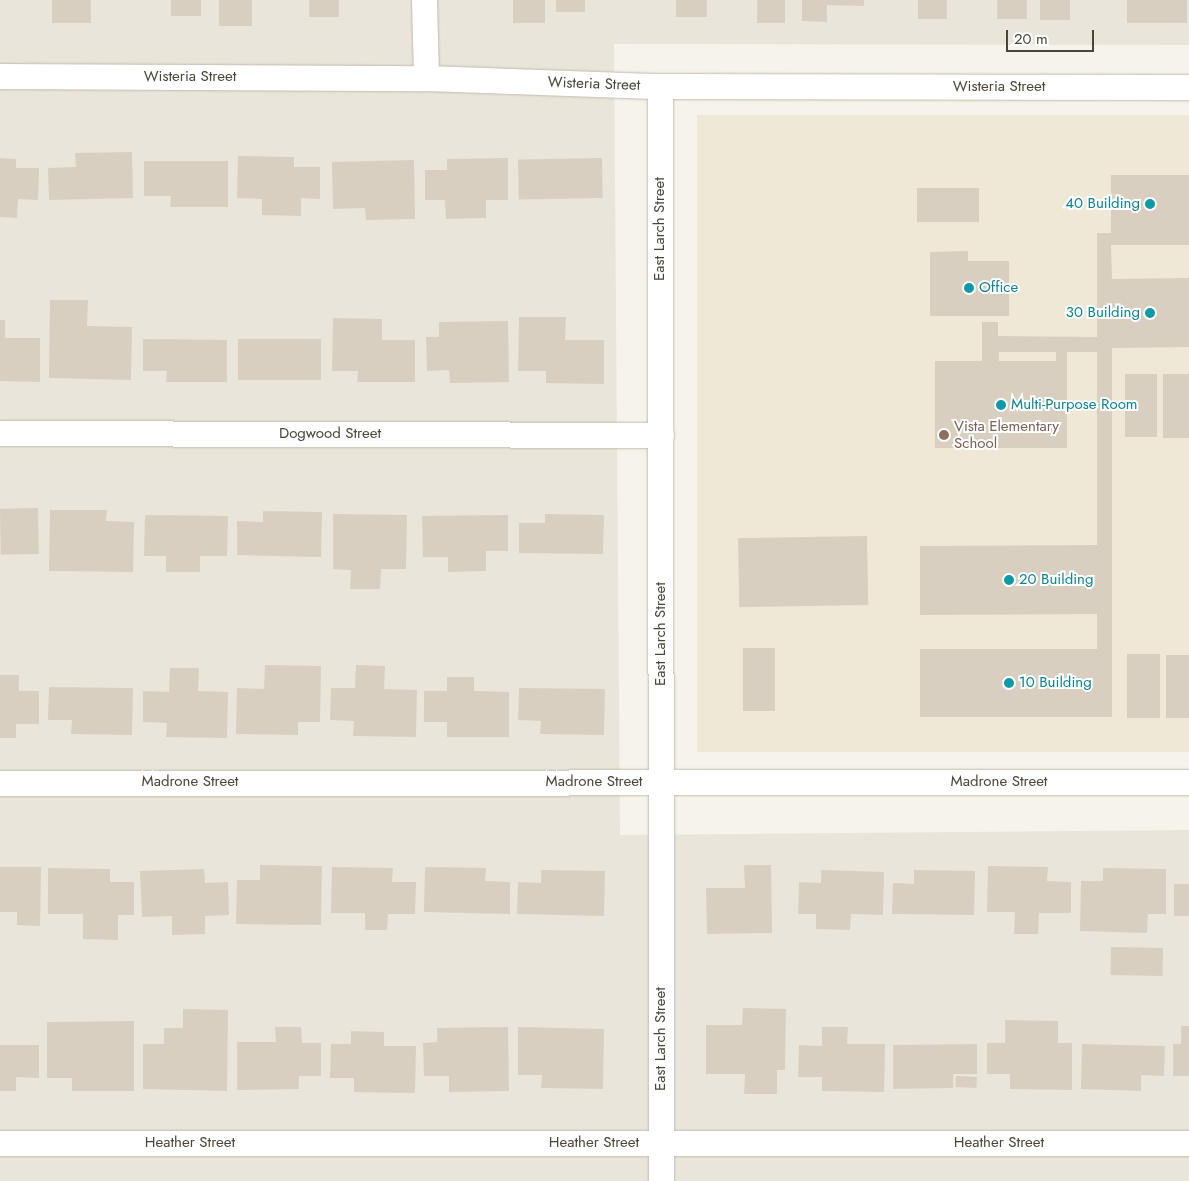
<!DOCTYPE html>
<style>
body{margin:0}
#map{position:relative;width:1189px;height:1181px;overflow:hidden;background:#f6f3ec;font-family:Jost,sans-serif}
div>[style]{position:absolute}
[style*='--x']{left:calc(var(--x)*1px);top:calc(var(--y)*1px);width:calc(var(--w)*1px);rotate:calc(var(--a)*1deg)}
.residential>*{inset:0;background:#eae5da}
.education>*{inset:0;background:#efe8d6;transform-origin:0 0}
.building>*{inset:0;background:#d8cfc1;transform-origin:0 0}
.roads{filter:drop-shadow(0 0 1px #c2bbae) drop-shadow(0 0 1px #c2bbae)}
.minor>*{height:25px;margin:-12.5px;padding:0 12.5px;transform-origin:12.5px;border-radius:12.5px;background:#fff}
.dots>*{width:14px;height:14px;translate:-50% -50%;box-sizing:border-box;border:2px solid #fff;border-radius:50%}
span{translate:-50% -50%;white-space:nowrap;text-align:center;line-height:1.15;-webkit-text-stroke:4px #fff;paint-order:stroke}
.street-label{font-size:15px;color:#4b4439}
.culture-label{font-size:15px;color:#0d838f}
.right{translate:-100% -50%;text-align:right}
.left{translate:0 -50%;text-align:left}
.education-label{font-size:15px;color:#785e54}
.scale{position:absolute;left:1006px;top:30px;width:88px;height:22px;box-sizing:border-box;border:2px solid #4b4439;border-top:0;padding-left:6px;font-size:15px;line-height:18px;white-space:nowrap;color:#4b4439;-webkit-text-stroke:4px #fff;paint-order:stroke}
</style>
<div id="map">
<div class="residential">
<div style="clip-path:polygon(0 0,1189px 0,1189px 45px,614px 44px,620px 835px,1189px 830px,1189px 1181px,0 1181px)"></div>
</div>
<div class="education">
<div style="left:697px;top:115px;width:492px;height:637px"></div>
</div>
<div class="building">
<div style="left:52px;top:0;width:39px;height:23px"></div>
<div style="left:171px;top:0;width:30px;height:16px"></div>
<div style="left:219px;top:0;width:33px;height:26px"></div>
<div style="left:309px;top:0;width:30px;height:17px"></div>
<div style="left:513px;top:0;width:32px;height:23px"></div>
<div style="left:556px;top:0;width:29px;height:12px"></div>
<div style="left:676px;top:0;width:31px;height:17px"></div>
<div style="left:757px;top:0;width:28px;height:23px"></div>
<div style="clip-path:polygon(802px 0,864px 0,864px 6px,827px 5px,827px 22px,802px 21px)"></div>
<div style="left:918px;top:0;width:29px;height:19px"></div>
<div style="left:997px;top:0;width:30px;height:19px"></div>
<div style="left:1040px;top:0;width:30px;height:20px"></div>
<div style="left:1127px;top:0;width:60px;height:23px"></div>
<div style="clip-path:polygon(132px 152px,133px 198px,49px 200px,48px 168px,76px 167px,75px 153px)"></div>
<div style="clip-path:polygon(238px 156px,294px 157px,294px 167px,320px 167px,320px 199px,301px 198px,301px 216px,262px 215px,262px 199px,237px 198px)"></div>
<div style="clip-path:polygon(0 158px,16px 159px,16px 168px,39px 168px,38px 200px,18px 199px,17px 218px,0 217px)"></div>
<div style="clip-path:polygon(508px 158px,508px 200px,486px 200px,486px 218px,446px 219px,445px 200px,425px 200px,425px 170px,447px 170px,447px 159px)"></div>
<div style="left:602px;top:158px;width:40px;height:84px;rotate:89deg"></div>
<div style="clip-path:polygon(414px 160px,415px 219px,366px 220px,365px 208px,333px 209px,332px 162px)"></div>
<div style="clip-path:polygon(144px 161px,228px 161px,228px 207px,170px 207px,171px 196px,144px 196px)"></div>
<div style="clip-path:polygon(evenodd,1111px 175px,1189px 175px,1189px 245px,1111px 245px,1112px 279px,1189px 278px,1189px 347px,1112px 348px,1112px 717px,920px 717px,920px 649px,1097px 649px,1097px 614px,920px 615px,920px 546px,1097px 545px,1097px 352px,1067px 352px,1067px 448px,935px 448px,935px 361px,982px 361px,982px 322px,998px 322px,998px 336px,1097px 337px,1097px 233px,1111px 233px,1111px 175px,999px 352px,1056px 352px,1056px 361px,999px 361px,999px 352px)"></div>
<div style="left:917px;top:188px;width:62px;height:34px"></div>
<div style="clip-path:polygon(968px 251px,968px 261px,1009px 261px,1009px 316px,930px 316px,930px 252px)"></div>
<div style="clip-path:polygon(50px 300px,88px 300px,87px 326px,132px 327px,131px 380px,49px 378px)"></div>
<div style="clip-path:polygon(519px 317px,566px 317px,565px 340px,604px 340px,604px 384px,546px 383px,546px 371px,518px 371px)"></div>
<div style="clip-path:polygon(333px 318px,382px 319px,382px 340px,415px 340px,415px 382px,357px 382px,358px 371px,332px 371px)"></div>
<div style="clip-path:polygon(0 320px,5px 320px,5px 338px,40px 338px,40px 382px,0 381px)"></div>
<div style="clip-path:polygon(508px 321px,509px 382px,450px 383px,449px 370px,427px 371px,426px 337px,439px 337px,439px 322px)"></div>
<div style="clip-path:polygon(143px 339px,227px 340px,227px 382px,166px 382px,167px 371px,143px 371px)"></div>
<div style="left:238px;top:339px;width:83px;height:41px"></div>
<div style="left:1125px;top:374px;width:32px;height:63px"></div>
<div style="left:1163px;top:374px;width:26px;height:64px"></div>
<div style="left:38px;top:508px;width:46px;height:38px;rotate:89deg"></div>
<div style="clip-path:polygon(50px 510px,107px 510px,106px 521px,134px 522px,133px 572px,49px 571px)"></div>
<div style="clip-path:polygon(263px 511px,322px 512px,321px 557px,237px 555px,237px 521px,263px 522px)"></div>
<div style="clip-path:polygon(333px 514px,407px 515px,406px 569px,381px 569px,380px 589px,350px 589px,351px 570px,333px 569px)"></div>
<div style="clip-path:polygon(545px 514px,604px 515px,603px 554px,519px 553px,519px 523px,545px 523px)"></div>
<div style="clip-path:polygon(145px 515px,228px 516px,227px 556px,200px 556px,200px 572px,166px 572px,166px 556px,144px 556px)"></div>
<div style="clip-path:polygon(508px 515px,508px 551px,486px 551px,486px 571px,448px 572px,448px 557px,423px 557px,422px 516px)"></div>
<div style="left:867px;top:536px;width:69px;height:129px;rotate:89deg"></div>
<div style="left:743px;top:648px;width:32px;height:63px"></div>
<div style="left:1127px;top:654px;width:33px;height:64px"></div>
<div style="left:1166px;top:655px;width:23px;height:63px"></div>
<div style="clip-path:polygon(265px 665px,321px 666px,320px 722px,298px 722px,298px 735px,236px 734px,237px 688px,264px 689px)"></div>
<div style="clip-path:polygon(356px 665px,385px 666px,384px 689px,417px 690px,416px 737px,353px 736px,354px 721px,330px 720px,331px 688px,355px 688px)"></div>
<div style="clip-path:polygon(170px 668px,199px 668px,198px 691px,228px 692px,227px 738px,166px 737px,167px 723px,143px 722px,143px 691px,169px 692px)"></div>
<div style="clip-path:polygon(0 675px,19px 675px,19px 691px,39px 691px,39px 724px,16px 724px,16px 738px,0 738px)"></div>
<div style="clip-path:polygon(447px 677px,474px 677px,474px 691px,509px 692px,509px 737px,447px 737px,447px 722px,424px 722px,424px 691px,447px 691px)"></div>
<div style="clip-path:polygon(49px 687px,133px 688px,132px 735px,71px 734px,72px 720px,48px 720px)"></div>
<div style="clip-path:polygon(519px 688px,605px 689px,604px 735px,540px 734px,541px 721px,518px 720px)"></div>
<div style="clip-path:polygon(260px 865px,322px 866px,321px 925px,236px 924px,237px 880px,260px 880px)"></div>
<div style="clip-path:polygon(744px 865px,771px 865px,772px 933px,707px 934px,706px 888px,745px 888px)"></div>
<div style="clip-path:polygon(988px 866px,1048px 867px,1047px 881px,1071px 882px,1071px 913px,1039px 913px,1038px 934px,1014px 934px,1015px 912px,987px 912px)"></div>
<div style="clip-path:polygon(0 867px,41px 867px,40px 926px,17px 925px,17px 912px,0 912px)"></div>
<div style="clip-path:polygon(332px 867px,393px 868px,392px 882px,416px 882px,415px 914px,388px 914px,387px 930px,365px 930px,365px 913px,331px 913px)"></div>
<div style="clip-path:polygon(425px 867px,486px 868px,485px 881px,510px 882px,510px 914px,424px 912px)"></div>
<div style="clip-path:polygon(48px 868px,110px 869px,110px 882px,134px 882px,134px 915px,118px 915px,118px 940px,83px 939px,83px 914px,48px 914px)"></div>
<div style="clip-path:polygon(1103px 868px,1166px 869px,1166px 914px,1148px 914px,1147px 933px,1080px 931px,1081px 881px,1103px 881px)"></div>
<div style="clip-path:polygon(204px 869px,205px 883px,228px 882px,229px 915px,205px 916px,205px 934px,172px 935px,172px 916px,142px 917px,140px 871px)"></div>
<div style="clip-path:polygon(541px 870px,605px 871px,604px 916px,517px 914px,518px 882px,541px 883px)"></div>
<div style="clip-path:polygon(821px 870px,884px 872px,883px 915px,851px 914px,850px 930px,816px 929px,816px 914px,798px 914px,799px 882px,821px 883px)"></div>
<div style="clip-path:polygon(914px 870px,975px 871px,974px 915px,892px 914px,893px 883px,914px 884px)"></div>
<div style="left:1174px;top:884px;width:15px;height:32px"></div>
<div style="left:1111px;top:947px;width:52px;height:28px;rotate:1deg"></div>
<div style="clip-path:polygon(743px 1008px,786px 1009px,785px 1070px,777px 1070px,777px 1094px,744px 1094px,745px 1074px,706px 1074px,706px 1025px,742px 1025px)"></div>
<div style="clip-path:polygon(183px 1009px,228px 1010px,227px 1091px,143px 1089px,143px 1044px,164px 1044px,164px 1028px,183px 1028px)"></div>
<div style="clip-path:polygon(1005px 1020px,1058px 1021px,1058px 1043px,1072px 1043px,1072px 1090px,1010px 1089px,1010px 1074px,987px 1074px,987px 1043px,1005px 1043px)"></div>
<div style="clip-path:polygon(134px 1021px,134px 1091px,72px 1091px,72px 1078px,47px 1078px,47px 1022px)"></div>
<div style="clip-path:polygon(1181px 1026px,1189px 1026px,1189px 1076px,1173px 1076px,1173px 1044px,1181px 1044px)"></div>
<div style="clip-path:polygon(275px 1027px,301px 1027px,302px 1043px,321px 1043px,321px 1076px,299px 1076px,299px 1089px,237px 1090px,237px 1042px,276px 1042px)"></div>
<div style="clip-path:polygon(508px 1027px,509px 1091px,449px 1092px,449px 1076px,424px 1076px,423px 1043px,437px 1042px,437px 1028px)"></div>
<div style="clip-path:polygon(518px 1027px,604px 1029px,603px 1089px,541px 1088px,542px 1075px,518px 1075px)"></div>
<div style="clip-path:polygon(822px 1027px,848px 1027px,847px 1044px,885px 1044px,884px 1092px,822px 1091px,822px 1077px,798px 1077px,799px 1045px,822px 1046px)"></div>
<div style="clip-path:polygon(351px 1031px,384px 1032px,384px 1046px,416px 1046px,415px 1093px,354px 1092px,354px 1078px,330px 1078px,331px 1044px,351px 1044px)"></div>
<div style="clip-path:polygon(977px 1044px,977px 1074px,953px 1074px,953px 1088px,893px 1089px,893px 1045px)"></div>
<div style="clip-path:polygon(1082px 1044px,1165px 1046px,1164px 1076px,1141px 1075px,1141px 1091px,1081px 1089px)"></div>
<div style="clip-path:polygon(0 1045px,39px 1045px,39px 1078px,16px 1077px,16px 1091px,0 1091px)"></div>
<div style="left:956px;top:1076px;width:21px;height:11px;rotate:3deg"></div>
</div>
<div class="roads">
<div class="minor">
<div style="--x:424;--y:0;--w:78;--a:88.5"></div>
<div style="--x:0;--y:76;--w:426;--a:0.3"></div>
<div style="--x:426;--y:78;--w:234;--a:2"></div>
<div style="--x:660;--y:86;--w:529;--a:0.11"></div>
<div style="--x:660;--y:86;--w:1095;--a:89.95"></div>
<div style="--x:0;--y:433;--w:661;--a:0.17"></div>
<div style="--x:0;--y:783;--w:1189;--a:-0.05"></div>
<div style="--x:0;--y:1143;--w:1189;--a:0"></div>
</div>
</div>
<div class="dots">
<div style="left:1150px;top:204px;background:#0f9aa8"></div>
<div style="left:969px;top:288px;background:#0f9aa8"></div>
<div style="left:1150px;top:313px;background:#0f9aa8"></div>
<div style="left:1001px;top:405px;background:#0f9aa8"></div>
<div style="left:944px;top:435px;background:#8d6e63"></div>
<div style="left:1009px;top:580px;background:#0f9aa8"></div>
<div style="left:1009px;top:683px;background:#0f9aa8"></div>
</div>
<div class="street-label">
<span style="left:190px;top:77px">Wisteria Street</span>
<span style="left:594px;top:84px;rotate:2deg">Wisteria Street</span>
<span style="left:999px;top:87px">Wisteria Street</span>
<span style="left:660px;top:229px;rotate:-90deg">East Larch Street</span>
<span style="left:330px;top:434px">Dogwood Street</span>
<span style="left:661px;top:634px;rotate:-90deg">East Larch Street</span>
<span style="left:190px;top:782px">Madrone Street</span>
<span style="left:594px;top:782px">Madrone Street</span>
<span style="left:999px;top:782px">Madrone Street</span>
<span style="left:661px;top:1039px;rotate:-90deg">East Larch Street</span>
<span style="left:190px;top:1143px">Heather Street</span>
<span style="left:594px;top:1143px">Heather Street</span>
<span style="left:999px;top:1143px">Heather Street</span>
</div>
<div class="culture-label">
<span class="right" style="left:1140px;top:204px">40 Building</span>
<span class="left" style="left:979px;top:288px">Office</span>
<span class="right" style="left:1140px;top:313px">30 Building</span>
<span class="left" style="left:1011px;top:405px">Multi-Purpose Room</span>
<span class="left" style="left:1019px;top:580px">20 Building</span>
<span class="left" style="left:1019px;top:683px">10 Building</span>
</div>
<div class="education-label">
<span class="left" style="left:954px;top:435px">Vista Elementary<br>School</span>
</div>
<div class="scale">20 m</div>
</div>
